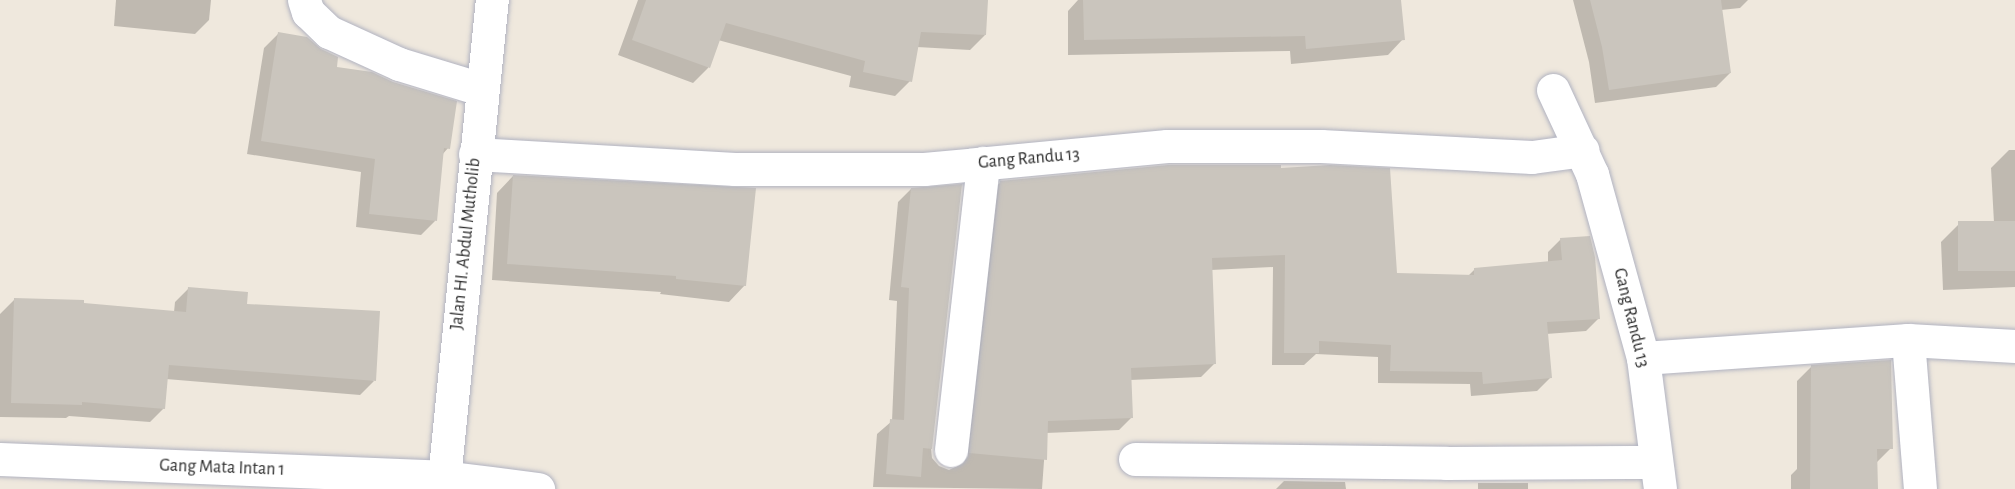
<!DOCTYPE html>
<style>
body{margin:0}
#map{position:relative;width:2015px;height:489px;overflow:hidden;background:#efe8dd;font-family:"Alegreya Sans",sans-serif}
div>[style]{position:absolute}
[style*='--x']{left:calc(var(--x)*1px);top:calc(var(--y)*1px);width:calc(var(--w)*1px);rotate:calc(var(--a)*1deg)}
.shadow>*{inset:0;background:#0003;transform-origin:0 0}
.building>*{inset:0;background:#cac5bd;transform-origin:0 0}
.roads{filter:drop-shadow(0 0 2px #b1b3c1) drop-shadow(0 0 2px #b1b3c1)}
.minor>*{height:33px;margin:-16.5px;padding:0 16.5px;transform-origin:16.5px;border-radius:16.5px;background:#fff}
span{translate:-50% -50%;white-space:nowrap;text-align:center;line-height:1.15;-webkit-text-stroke:4.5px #fff;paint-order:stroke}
.street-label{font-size:18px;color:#2c2c2c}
</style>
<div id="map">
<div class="shadow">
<div style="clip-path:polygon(116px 0,211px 0,209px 20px,195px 34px,114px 26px)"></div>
<div style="clip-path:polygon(638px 0,986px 0,985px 35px,970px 50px,917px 47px,910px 81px,895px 96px,849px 87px,851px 76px,718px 40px,708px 68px,693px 83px,618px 55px)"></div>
<div style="clip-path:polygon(1078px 0,1400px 0,1403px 39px,1388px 55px,1291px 64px,1290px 51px,1068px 55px,1068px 11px)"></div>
<div style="clip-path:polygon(1573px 0,1748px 0,1740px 8px,1721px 10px,1730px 73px,1716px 87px,1595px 103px,1589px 62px)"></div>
<div style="clip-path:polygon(278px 34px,335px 68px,448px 148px,442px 155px,435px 221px,421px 235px,356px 227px,361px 172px,247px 154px,264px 48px)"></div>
<div style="clip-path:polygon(2009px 150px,2015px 150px,2015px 287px,1943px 290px,1941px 242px,1958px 225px,1994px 223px,1991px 168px)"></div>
<div style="clip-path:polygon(1280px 170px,1395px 275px,1468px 276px,1475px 269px,1548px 263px,1548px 252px,1561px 239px,1599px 318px,1586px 331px,1546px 334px,1550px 378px,1537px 391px,1471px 396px,1470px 384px,1378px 383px,1378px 357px,1316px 354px,1304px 365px,1272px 365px,1273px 267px,1211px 270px,1214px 364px,1201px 377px,1130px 380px,1132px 417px,1119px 430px,1046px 433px,1042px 489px,873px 487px,877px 434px,892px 421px,897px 301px,889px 300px,898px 202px,911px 189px,931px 448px,932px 458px,939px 466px,949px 470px,957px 466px,987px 195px,1001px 182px)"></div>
<div style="clip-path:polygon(513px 176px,745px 285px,729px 302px,660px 294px,661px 292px,492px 280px,497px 193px)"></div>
<div style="clip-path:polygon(189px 288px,245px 305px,374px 381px,360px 395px,166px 379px,164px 408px,150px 422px,69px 416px,66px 418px,0 417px,0 314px,14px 300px,174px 312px,175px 302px)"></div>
<div style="clip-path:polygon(1811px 367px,1891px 448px,1876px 463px,1877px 489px,1791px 489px,1791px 475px,1797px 469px,1797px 381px)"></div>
<div style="clip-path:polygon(1284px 481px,1345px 482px,1346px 489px,1276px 489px)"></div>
<div style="left:1478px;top:483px;width:50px;height:8px"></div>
</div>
<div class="building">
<div style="clip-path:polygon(646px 0,988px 0,986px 35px,921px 32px,912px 82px,863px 72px,865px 61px,726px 23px,710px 68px,632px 40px)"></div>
<div style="clip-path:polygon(1083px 0,1401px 0,1405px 40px,1306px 49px,1305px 36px,1084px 40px)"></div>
<div style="clip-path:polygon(1590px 0,1721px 0,1731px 73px,1609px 90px,1602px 47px)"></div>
<div style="clip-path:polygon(278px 32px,307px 37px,321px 49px,338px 57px,337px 67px,372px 72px,393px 82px,457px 101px,450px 149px,444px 148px,437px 221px,369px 214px,375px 159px,261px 141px)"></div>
<div style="clip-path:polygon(1168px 165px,1281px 165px,1281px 168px,1330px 165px,1390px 168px,1397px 273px,1474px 275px,1474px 268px,1562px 260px,1560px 238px,1590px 236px,1595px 257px,1600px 319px,1547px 322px,1552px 378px,1483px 384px,1482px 372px,1390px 371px,1391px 345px,1319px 341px,1319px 353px,1284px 353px,1285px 255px,1212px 258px,1216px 364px,1131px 368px,1133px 418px,1048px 421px,1047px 460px,969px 453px,1000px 181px)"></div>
<div style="clip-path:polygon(513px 175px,756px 188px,746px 286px,676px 279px,676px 276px,507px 264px)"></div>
<div style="clip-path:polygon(962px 184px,932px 449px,923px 448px,921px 477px,886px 474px,890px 419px,904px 420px,909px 288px,901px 287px,911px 188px)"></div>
<div style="left:2015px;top:221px;width:50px;height:57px;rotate:90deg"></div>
<div style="clip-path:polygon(188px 287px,248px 292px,247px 304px,380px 311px,376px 381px,169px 365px,165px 409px,82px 402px,82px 405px,11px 403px,14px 298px,84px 300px,84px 303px,186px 312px)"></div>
<div style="clip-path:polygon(1891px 360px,1893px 449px,1877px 449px,1878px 489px,1810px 489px,1811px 365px)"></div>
</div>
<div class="roads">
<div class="minor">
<div style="--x:304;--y:0;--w:13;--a:72"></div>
<div style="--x:308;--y:12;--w:29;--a:44"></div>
<div style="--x:329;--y:32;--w:77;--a:24.6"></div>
<div style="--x:399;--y:64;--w:86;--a:17"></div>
<div style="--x:1553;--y:90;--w:93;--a:65.1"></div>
<div style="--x:1592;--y:174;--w:191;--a:74.5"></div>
<div style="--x:1643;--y:358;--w:132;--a:82.6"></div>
<div style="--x:475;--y:154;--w:260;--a:3.3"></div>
<div style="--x:735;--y:169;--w:189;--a:0"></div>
<div style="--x:924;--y:169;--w:244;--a:-5.4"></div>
<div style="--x:1167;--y:146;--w:154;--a:0"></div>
<div style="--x:1321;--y:146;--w:211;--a:3"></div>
<div style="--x:1532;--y:157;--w:51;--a:-7.8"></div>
<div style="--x:1908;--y:340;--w:149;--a:85.4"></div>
<div style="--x:1643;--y:358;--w:266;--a:-3.9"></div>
<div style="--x:1908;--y:340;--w:107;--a:3.2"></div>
<div style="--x:951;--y:450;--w:289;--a:-83.6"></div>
<div style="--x:0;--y:459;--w:443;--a:2.3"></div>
<div style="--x:443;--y:477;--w:96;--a:7.2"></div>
<div style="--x:1135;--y:459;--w:311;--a:0.7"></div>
<div style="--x:1446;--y:463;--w:209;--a:-0.3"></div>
<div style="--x:443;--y:489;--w:491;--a:-84.3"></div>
</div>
</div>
<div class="street-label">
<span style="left:1029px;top:159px;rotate:-5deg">Gang Randu 13</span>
<span style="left:466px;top:244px;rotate:-84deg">Jalan HI. Abdul Mutholib</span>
<span style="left:1631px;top:318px;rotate:76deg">Gang Randu 13</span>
<span style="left:222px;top:468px;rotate:2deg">Gang Mata Intan 1</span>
</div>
</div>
